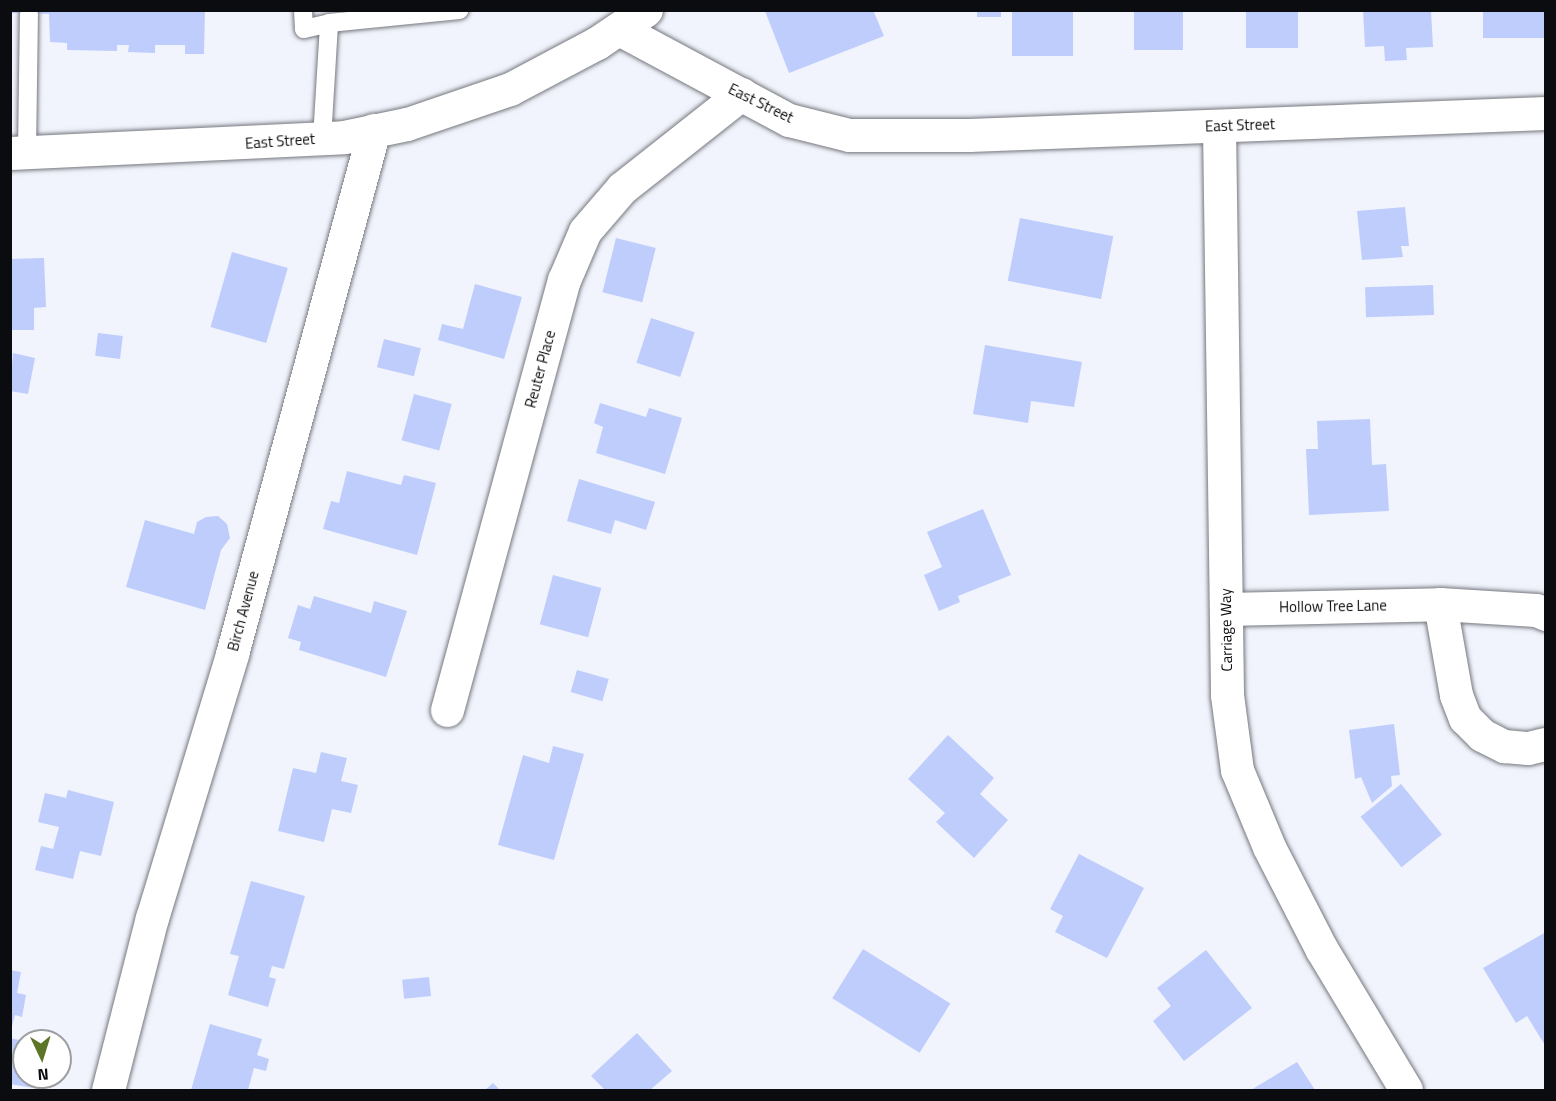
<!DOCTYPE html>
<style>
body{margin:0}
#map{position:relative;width:1556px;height:1101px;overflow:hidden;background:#f1f4fc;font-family:"Titillium Web",sans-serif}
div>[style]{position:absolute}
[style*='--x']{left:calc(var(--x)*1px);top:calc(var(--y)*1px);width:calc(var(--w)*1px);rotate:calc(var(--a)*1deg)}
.building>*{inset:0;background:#becdfc;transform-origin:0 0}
.roads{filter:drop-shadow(0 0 2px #76787f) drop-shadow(0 0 2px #76787f)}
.lane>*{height:18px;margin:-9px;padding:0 9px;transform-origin:9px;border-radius:9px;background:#fff}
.street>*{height:33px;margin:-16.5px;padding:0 16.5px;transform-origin:16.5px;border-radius:16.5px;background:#fff}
.secondary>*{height:33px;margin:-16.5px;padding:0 16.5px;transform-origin:16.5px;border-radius:16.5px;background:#fff}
span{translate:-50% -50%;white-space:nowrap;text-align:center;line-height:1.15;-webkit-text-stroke:4.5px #fff;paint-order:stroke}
.street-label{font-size:15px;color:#0b0c0f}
.frame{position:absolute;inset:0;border:12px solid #0b0c0f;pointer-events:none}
.north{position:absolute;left:12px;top:1029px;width:60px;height:60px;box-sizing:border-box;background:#fff;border:2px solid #9d9e9f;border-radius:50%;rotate:176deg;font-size:16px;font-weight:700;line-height:24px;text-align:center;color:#0b0c0f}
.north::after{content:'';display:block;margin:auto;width:21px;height:27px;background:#5d7527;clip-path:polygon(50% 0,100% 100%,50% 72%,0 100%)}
</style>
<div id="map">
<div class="building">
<div style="clip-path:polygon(10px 10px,205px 10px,204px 54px,185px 54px,185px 45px,155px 45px,155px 53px,128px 52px,129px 45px,117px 45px,117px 51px,67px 50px,67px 43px,50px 42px,49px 14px,10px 13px)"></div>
<div style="clip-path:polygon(767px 10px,873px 10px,884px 36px,789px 73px,765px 11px)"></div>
<div style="left:977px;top:10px;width:24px;height:7px"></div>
<div style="left:1012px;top:10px;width:61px;height:46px"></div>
<div style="left:1134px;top:10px;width:49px;height:40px"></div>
<div style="left:1246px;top:10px;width:52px;height:38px"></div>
<div style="clip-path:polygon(1363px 10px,1431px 10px,1433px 47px,1406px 48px,1407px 60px,1385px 61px,1384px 46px,1365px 47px)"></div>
<div style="left:1483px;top:10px;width:62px;height:28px"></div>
<div style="clip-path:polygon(1405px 207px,1409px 246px,1401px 246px,1403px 257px,1362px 260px,1357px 211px)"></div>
<div style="left:1020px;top:218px;width:95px;height:64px;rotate:11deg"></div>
<div style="left:616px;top:238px;width:41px;height:56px;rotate:14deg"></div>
<div style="left:232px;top:252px;width:58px;height:78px;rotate:16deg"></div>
<div style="clip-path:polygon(44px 258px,46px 307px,34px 308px,34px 330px,10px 330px,10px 259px)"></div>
<div style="clip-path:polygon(475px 284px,522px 297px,504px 359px,438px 340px,442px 324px,463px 329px)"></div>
<div style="left:1433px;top:285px;width:30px;height:68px;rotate:88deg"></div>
<div style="left:651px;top:318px;width:46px;height:47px;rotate:18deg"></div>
<div style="left:98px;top:333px;width:25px;height:23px;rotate:7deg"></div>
<div style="left:384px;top:339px;width:38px;height:29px;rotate:14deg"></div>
<div style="clip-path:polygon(985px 345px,1082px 362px,1074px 407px,1031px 401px,1028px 423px,973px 414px)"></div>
<div style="clip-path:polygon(13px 353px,35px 358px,28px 394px,10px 391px)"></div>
<div style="left:414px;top:394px;width:39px;height:48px;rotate:15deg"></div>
<div style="clip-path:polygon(600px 403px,646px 417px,649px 408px,682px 418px,665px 474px,596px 453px,603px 427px,594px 423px)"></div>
<div style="clip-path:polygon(1370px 419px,1372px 465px,1386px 464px,1389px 511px,1309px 515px,1306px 449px,1318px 449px,1317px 421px)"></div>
<div style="clip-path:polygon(347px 471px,401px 485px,404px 475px,436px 483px,417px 555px,323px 529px,331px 501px,339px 503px)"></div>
<div style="clip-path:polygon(579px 479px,655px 502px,646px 530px,615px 520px,611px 534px,567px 521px)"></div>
<div style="clip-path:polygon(983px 509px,1011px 575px,958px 596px,960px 602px,939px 611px,924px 575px,942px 567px,927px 532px)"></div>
<div style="clip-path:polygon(218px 516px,227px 524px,230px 538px,221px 550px,205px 610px,126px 587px,145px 520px,194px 534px,197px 522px,206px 517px)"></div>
<div style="left:553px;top:575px;width:50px;height:51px;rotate:15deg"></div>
<div style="clip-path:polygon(314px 596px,371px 613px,374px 601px,407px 611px,386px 677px,299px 650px,301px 642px,288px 638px,298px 605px,310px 609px)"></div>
<div style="left:577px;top:670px;width:33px;height:23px;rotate:16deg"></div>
<div style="clip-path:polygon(1394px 724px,1400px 775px,1391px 776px,1392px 786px,1372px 803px,1361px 777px,1355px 779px,1349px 730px)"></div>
<div style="clip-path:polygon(948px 735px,994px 778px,980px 794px,1008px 820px,974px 858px,936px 822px,945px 813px,908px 779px)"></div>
<div style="clip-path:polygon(553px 746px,584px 754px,554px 860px,498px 845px,523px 755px,549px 763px)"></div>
<div style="clip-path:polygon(321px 752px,347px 758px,341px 781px,358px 785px,351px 813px,332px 809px,324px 842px,278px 831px,293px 768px,316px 773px)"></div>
<div style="left:1401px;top:784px;width:65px;height:52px;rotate:51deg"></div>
<div style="clip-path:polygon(68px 790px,114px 802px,101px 856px,80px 851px,73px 879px,35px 870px,41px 846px,53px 849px,59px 827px,38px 822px,45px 793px,66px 798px)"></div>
<div style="clip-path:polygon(1079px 854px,1144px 888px,1107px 958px,1055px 932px,1063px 916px,1050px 909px)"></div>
<div style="clip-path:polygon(251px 881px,305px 896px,284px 969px,272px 966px,269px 977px,276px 979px,268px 1007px,228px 995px,239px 956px,230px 954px)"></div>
<div style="clip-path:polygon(1546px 932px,1546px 1047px,1527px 1016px,1516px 1023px,1483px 968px)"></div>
<div style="left:863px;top:949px;width:103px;height:58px;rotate:32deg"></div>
<div style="clip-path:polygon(1206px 950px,1252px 1008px,1184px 1061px,1153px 1021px,1171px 1006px,1157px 988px)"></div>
<div style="clip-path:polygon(10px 970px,21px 972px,17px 993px,26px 995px,22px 1017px,15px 1015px,11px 1030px)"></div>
<div style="left:429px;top:977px;width:19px;height:27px;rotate:84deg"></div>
<div style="clip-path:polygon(210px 1024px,262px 1039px,257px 1055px,269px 1059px,266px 1071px,254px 1068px,248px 1090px,191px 1090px)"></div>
<div style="clip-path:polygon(637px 1033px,672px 1071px,650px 1090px,605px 1090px,591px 1076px)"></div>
<div style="clip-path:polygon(10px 1038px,24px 1041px,24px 1077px,48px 1077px,45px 1090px,10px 1084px)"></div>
<div style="clip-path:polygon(1297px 1062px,1315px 1090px,1251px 1090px)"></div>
<div style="clip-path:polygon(493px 1083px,500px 1090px,485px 1090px)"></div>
</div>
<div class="roads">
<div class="lane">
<div style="--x:303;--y:10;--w:19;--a:87"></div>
<div style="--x:304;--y:29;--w:26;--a:-13"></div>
<div style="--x:329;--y:23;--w:131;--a:-5.7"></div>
<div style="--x:322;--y:139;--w:116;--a:-86.5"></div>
<div style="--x:27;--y:153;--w:139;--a:-89.2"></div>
</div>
<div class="street">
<div style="--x:1219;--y:126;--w:569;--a:89.19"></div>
<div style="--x:1227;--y:695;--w:76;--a:82.4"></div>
<div style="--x:1237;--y:770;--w:83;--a:67.4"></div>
<div style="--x:1269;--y:847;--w:116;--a:62.8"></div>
<div style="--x:1322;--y:950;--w:163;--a:59"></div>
<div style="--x:1440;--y:604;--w:92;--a:80"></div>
<div style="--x:1456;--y:695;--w:25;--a:69"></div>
<div style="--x:1465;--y:718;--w:24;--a:45"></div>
<div style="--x:1482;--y:735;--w:25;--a:27"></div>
<div style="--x:1504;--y:746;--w:24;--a:5"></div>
<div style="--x:1528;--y:748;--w:18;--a:-13"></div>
<div style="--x:1226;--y:609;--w:214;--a:-1.3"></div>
<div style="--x:1440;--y:604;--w:96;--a:3.6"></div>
<div style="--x:1536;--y:610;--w:11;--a:22"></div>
<div style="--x:447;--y:710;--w:446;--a:-74.8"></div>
<div style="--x:564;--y:280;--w:53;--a:-66.8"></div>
<div style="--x:585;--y:231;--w:57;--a:-49.3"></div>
<div style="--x:622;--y:188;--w:152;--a:-38.3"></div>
<div style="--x:108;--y:1090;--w:178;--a:-75.7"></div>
<div style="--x:152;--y:918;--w:276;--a:-73.1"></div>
<div style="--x:232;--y:654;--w:543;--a:-74.84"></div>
</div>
<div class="secondary">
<div style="--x:619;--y:29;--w:193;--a:28.2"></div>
<div style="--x:789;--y:120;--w:62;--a:14"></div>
<div style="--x:849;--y:135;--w:120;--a:0"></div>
<div style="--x:969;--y:135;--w:577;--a:-2.18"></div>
<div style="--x:10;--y:153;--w:334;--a:-2.7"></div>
<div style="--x:344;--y:137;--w:64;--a:-11.7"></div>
<div style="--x:407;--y:124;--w:109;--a:-18.8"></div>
<div style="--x:510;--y:89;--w:98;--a:-27.9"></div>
<div style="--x:597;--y:43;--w:59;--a:-34"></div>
</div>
</div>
<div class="street-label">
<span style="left:761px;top:103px;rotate:26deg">East Street</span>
<span style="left:1240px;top:125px;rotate:-2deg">East Street</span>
<span style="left:280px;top:141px;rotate:-4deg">East Street</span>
<span style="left:540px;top:369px;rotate:-75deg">Reuter Place</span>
<span style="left:1333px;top:606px;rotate:-1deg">Hollow Tree Lane</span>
<span style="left:243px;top:611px;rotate:-75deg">Birch Avenue</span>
<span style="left:1226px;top:630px;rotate:-91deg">Carriage Way</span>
</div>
<div class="frame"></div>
<div class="north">N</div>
</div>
